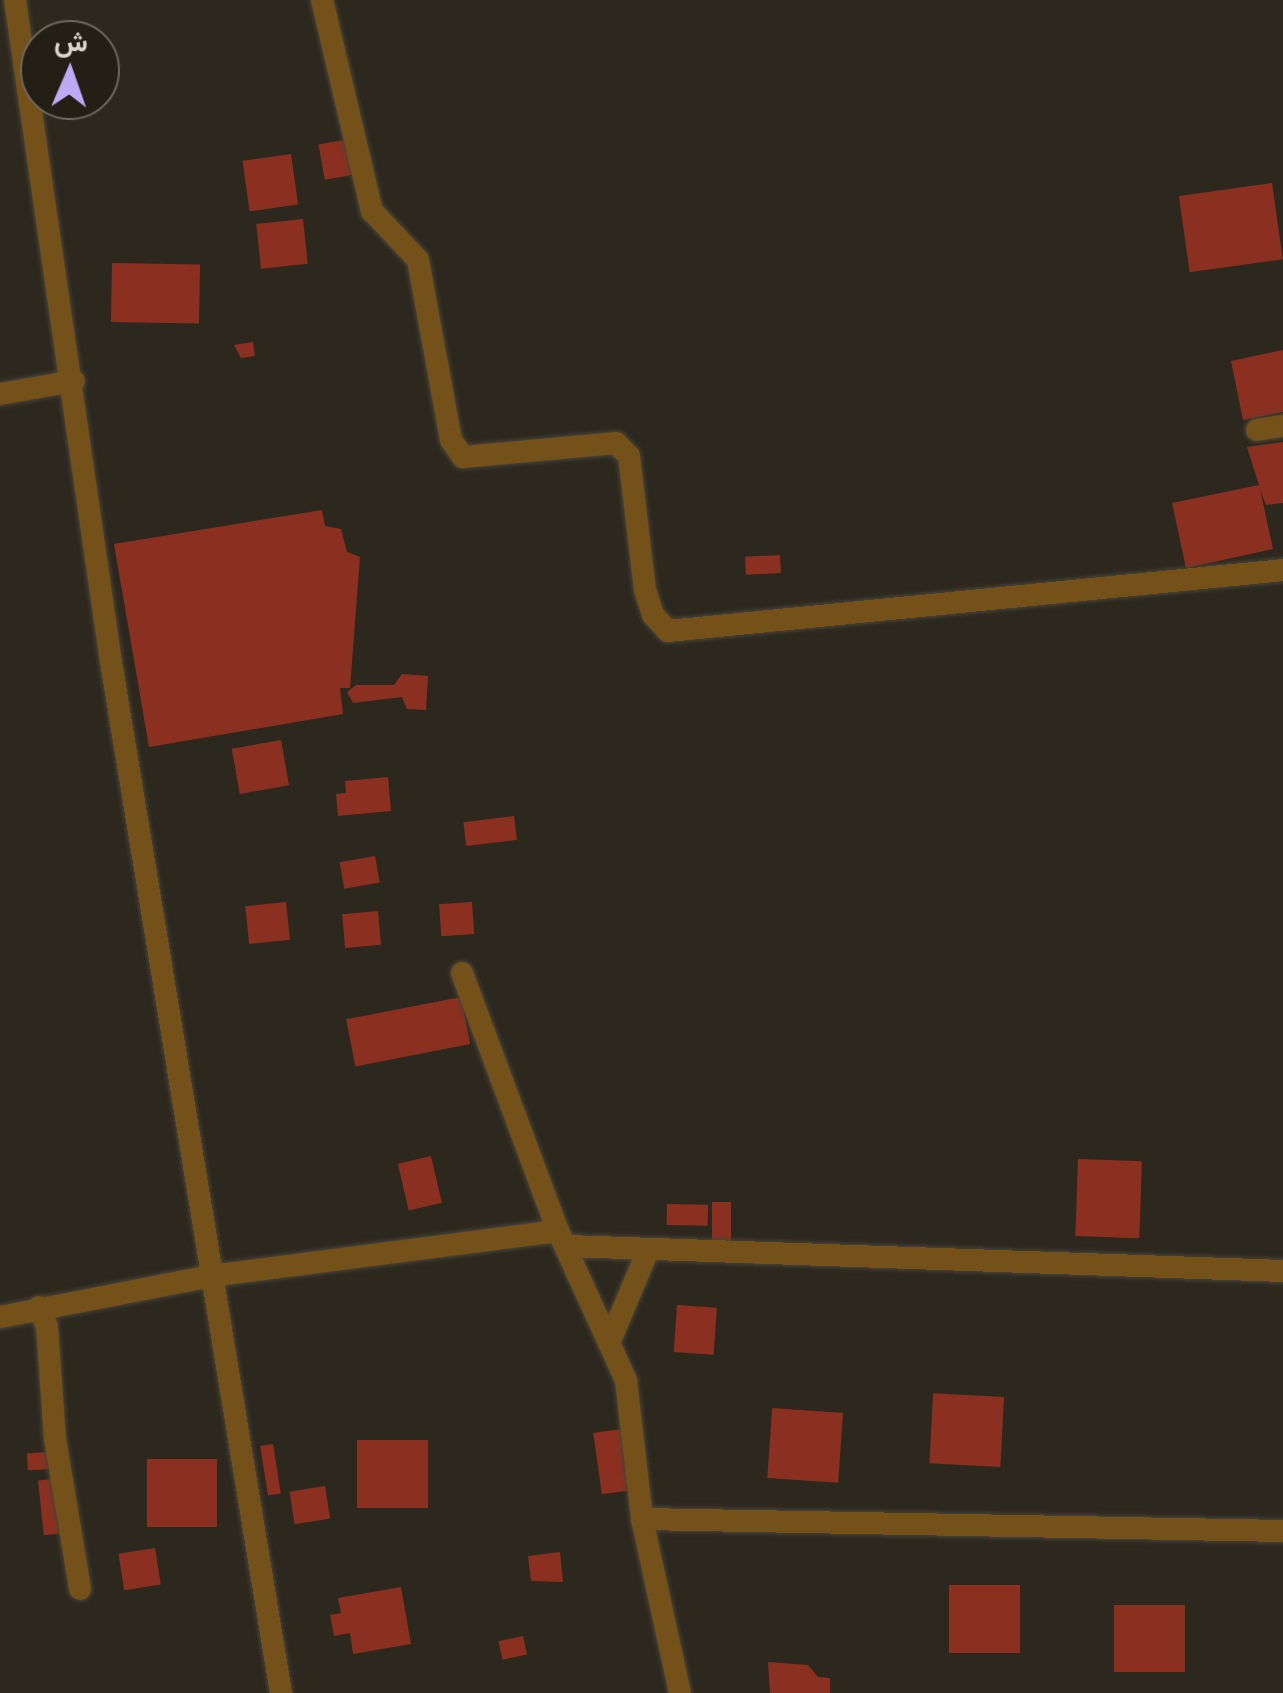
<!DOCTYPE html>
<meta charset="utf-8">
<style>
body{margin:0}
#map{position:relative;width:1283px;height:1693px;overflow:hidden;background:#2d281e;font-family:"Work Sans",Vazirmatn,sans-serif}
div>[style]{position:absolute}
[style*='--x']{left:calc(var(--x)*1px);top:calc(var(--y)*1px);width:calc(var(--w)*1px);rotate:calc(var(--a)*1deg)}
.building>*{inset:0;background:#8b3020;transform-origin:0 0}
.roads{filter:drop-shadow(0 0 2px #49443a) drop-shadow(0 0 2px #49443a)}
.minor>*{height:22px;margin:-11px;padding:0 11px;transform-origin:11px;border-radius:11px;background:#735118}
span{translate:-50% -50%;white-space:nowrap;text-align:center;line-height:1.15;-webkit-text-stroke:8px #231f14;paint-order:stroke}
.north{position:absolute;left:20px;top:20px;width:100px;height:100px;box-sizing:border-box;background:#231f14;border:2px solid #6c685f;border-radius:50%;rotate:2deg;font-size:28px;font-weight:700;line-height:40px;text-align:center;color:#d9d6cf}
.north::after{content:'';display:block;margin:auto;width:35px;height:45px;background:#bea9f5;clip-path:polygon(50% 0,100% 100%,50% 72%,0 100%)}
</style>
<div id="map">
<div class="building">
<div style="left:349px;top:139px;width:36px;height:31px;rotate:80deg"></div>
<div style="left:291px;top:154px;width:51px;height:49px;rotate:82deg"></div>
<div style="left:1272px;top:183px;width:77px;height:94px;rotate:82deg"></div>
<div style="left:303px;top:219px;width:45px;height:47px;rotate:84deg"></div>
<div style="left:112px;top:263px;width:88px;height:59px;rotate:1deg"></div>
<div style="clip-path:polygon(253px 342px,255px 356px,241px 358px,234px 345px)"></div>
<div style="clip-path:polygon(1283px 350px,1283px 412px,1243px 420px,1231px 361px)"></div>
<div style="clip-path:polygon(1283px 442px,1283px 503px,1266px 505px,1260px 489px,1273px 549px,1186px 568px,1172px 503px,1259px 485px,1247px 447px)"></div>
<div style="clip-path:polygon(322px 510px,325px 526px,341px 529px,347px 552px,360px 557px,350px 688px,340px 688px,343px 714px,149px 747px,114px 544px)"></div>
<div style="left:780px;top:555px;width:18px;height:35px;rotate:87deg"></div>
<div style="clip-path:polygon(402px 674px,428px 676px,426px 710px,407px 709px,402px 697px,353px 703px,347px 692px,356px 685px,394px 685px)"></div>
<div style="left:281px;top:740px;width:46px;height:50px;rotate:80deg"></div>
<div style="clip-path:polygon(388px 777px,391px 811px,338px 816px,336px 794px,346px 793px,345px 781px)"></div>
<div style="left:514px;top:816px;width:24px;height:51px;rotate:83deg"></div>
<div style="left:375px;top:856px;width:27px;height:36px;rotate:80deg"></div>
<div style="left:286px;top:902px;width:38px;height:41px;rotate:84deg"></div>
<div style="left:472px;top:902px;width:32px;height:33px;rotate:86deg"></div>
<div style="left:378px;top:911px;width:34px;height:36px;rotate:85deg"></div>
<div style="left:461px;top:997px;width:48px;height:117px;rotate:79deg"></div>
<div style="left:431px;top:1156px;width:48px;height:34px;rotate:77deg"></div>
<div style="left:1078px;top:1159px;width:64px;height:77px;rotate:2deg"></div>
<div style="left:712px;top:1202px;width:19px;height:39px"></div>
<div style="left:667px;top:1204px;width:41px;height:21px;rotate:1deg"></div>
<div style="left:677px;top:1305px;width:40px;height:47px;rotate:4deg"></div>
<div style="left:1004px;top:1397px;width:70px;height:71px;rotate:93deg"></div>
<div style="left:843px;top:1413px;width:70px;height:71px;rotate:94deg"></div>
<div style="left:621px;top:1429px;width:62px;height:28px;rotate:82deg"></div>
<div style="left:357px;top:1440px;width:71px;height:68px"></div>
<div style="left:273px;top:1444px;width:50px;height:13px;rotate:81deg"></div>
<div style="left:52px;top:1452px;width:17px;height:25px;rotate:87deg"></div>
<div style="left:147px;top:1459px;width:70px;height:68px"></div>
<div style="left:53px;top:1479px;width:55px;height:15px;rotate:84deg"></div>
<div style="left:325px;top:1486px;width:33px;height:36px;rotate:81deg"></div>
<div style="left:155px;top:1548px;width:37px;height:37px;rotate:81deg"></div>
<div style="clip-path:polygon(560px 1552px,563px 1582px,531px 1581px,528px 1556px)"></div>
<div style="left:949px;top:1585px;width:71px;height:68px"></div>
<div style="clip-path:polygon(401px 1587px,411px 1644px,353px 1654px,350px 1633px,334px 1636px,330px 1615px,341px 1613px,338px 1598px)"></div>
<div style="left:1114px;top:1605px;width:71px;height:67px"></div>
<div style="left:523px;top:1636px;width:19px;height:25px;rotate:78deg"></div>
<div style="clip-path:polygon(768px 1662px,808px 1665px,818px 1677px,830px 1678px,830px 1693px,770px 1693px)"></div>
</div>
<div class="roads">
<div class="minor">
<div style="--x:15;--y:0;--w:669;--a:81.75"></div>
<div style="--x:111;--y:662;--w:1045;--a:80.64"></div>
<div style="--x:322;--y:0;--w:217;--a:76.7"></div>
<div style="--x:372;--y:211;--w:67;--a:46.8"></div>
<div style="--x:418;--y:260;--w:183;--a:79.6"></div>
<div style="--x:451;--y:440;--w:21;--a:55"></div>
<div style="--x:463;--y:457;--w:154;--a:-5.2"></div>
<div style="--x:616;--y:443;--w:18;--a:45"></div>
<div style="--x:629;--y:456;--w:135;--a:83.2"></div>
<div style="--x:645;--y:590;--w:26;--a:72"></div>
<div style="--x:653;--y:615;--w:22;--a:47"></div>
<div style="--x:668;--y:631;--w:618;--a:-5.66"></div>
<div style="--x:0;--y:394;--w:75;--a:-10"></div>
<div style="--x:1257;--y:430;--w:26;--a:-9"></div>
<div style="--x:462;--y:973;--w:275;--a:69.6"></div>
<div style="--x:558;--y:1231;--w:164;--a:65.5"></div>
<div style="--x:626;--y:1380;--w:140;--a:83.4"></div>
<div style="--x:642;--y:1519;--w:178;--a:77.7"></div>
<div style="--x:568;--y:1246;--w:715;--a:2"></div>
<div style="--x:39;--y:1307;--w:22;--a:68"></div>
<div style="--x:47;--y:1327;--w:112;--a:85.9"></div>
<div style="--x:55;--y:1439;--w:152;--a:80.5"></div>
<div style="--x:0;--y:1317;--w:215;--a:-11"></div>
<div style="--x:211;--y:1276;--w:350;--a:-7.4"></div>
<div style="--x:609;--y:1343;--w:101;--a:-67.2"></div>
<div style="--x:642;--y:1519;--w:641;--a:1.07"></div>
</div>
</div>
<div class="north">ش</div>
</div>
